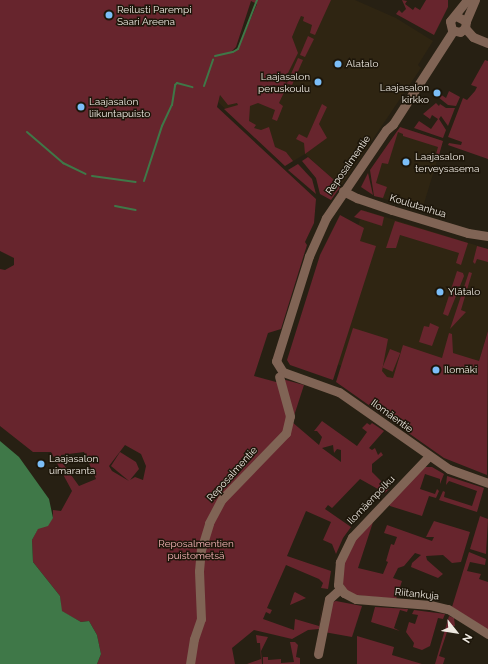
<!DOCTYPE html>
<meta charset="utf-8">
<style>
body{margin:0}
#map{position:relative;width:488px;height:664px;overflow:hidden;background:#272013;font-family:Raleway,sans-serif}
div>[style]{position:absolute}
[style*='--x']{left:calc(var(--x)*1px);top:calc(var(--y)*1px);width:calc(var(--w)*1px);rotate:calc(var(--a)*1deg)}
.built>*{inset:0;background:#2f2512}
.green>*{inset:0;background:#67252d;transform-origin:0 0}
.water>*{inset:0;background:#3f7848}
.stream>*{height:2px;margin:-1px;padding:0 1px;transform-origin:1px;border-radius:1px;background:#3f7848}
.minor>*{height:9px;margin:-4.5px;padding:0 4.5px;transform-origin:4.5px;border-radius:4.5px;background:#806455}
.dots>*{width:11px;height:11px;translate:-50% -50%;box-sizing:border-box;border:2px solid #1d160a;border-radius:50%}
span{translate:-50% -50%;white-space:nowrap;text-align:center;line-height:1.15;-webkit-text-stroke:3px #1d160a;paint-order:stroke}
.poi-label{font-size:10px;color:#ede8e0}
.left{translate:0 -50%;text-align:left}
.right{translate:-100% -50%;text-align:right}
.street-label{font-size:10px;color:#ede8e0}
.park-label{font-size:10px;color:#f6b5b8}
.north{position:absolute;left:436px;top:612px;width:40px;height:40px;-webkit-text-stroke:3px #1d160a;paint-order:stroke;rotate:120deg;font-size:11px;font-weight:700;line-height:16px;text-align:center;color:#ede8e0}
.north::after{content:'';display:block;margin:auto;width:14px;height:18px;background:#ede8e0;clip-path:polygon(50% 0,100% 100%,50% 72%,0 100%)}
</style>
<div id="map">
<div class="built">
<div style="clip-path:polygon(315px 0,355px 0,396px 18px,433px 41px,418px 65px,421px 68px,341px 186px,305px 154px,285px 166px,218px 102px,231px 62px,297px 25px,307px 3px)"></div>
<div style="clip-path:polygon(400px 127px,443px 141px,422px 210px,374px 196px,370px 170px)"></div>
<div style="clip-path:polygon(363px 210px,488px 249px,488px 331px,465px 405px,317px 358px)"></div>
</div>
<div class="green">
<div style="clip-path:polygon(evenodd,0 0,331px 0,315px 35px,310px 33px,312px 25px,303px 21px,304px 17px,301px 16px,297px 25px,292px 37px,298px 53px,288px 73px,279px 79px,287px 83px,298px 58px,303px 60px,292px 85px,288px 84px,279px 103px,283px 106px,277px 121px,272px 119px,275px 110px,258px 103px,250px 106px,249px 121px,256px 125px,254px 128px,261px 130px,269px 127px,275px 147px,286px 152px,293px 161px,285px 166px,224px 109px,238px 105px,237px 103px,228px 105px,220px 95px,217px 107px,316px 199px,314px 223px,305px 242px,307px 245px,281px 329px,268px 333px,254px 376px,276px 382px,282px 379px,304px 385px,292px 422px,319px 445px,322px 437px,317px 431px,314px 431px,322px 421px,357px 446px,367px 432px,362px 428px,367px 423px,370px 425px,372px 423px,384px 431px,369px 448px,372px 450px,375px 448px,378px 455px,381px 452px,383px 455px,372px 464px,372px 472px,389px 489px,385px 493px,360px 479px,335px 505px,332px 508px,328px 505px,325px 509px,351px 527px,343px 538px,336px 554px,332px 544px,323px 540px,331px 522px,306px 511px,287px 556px,331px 571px,328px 589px,321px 588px,323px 583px,319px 579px,286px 565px,267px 608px,272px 610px,270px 614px,266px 612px,263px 619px,294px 630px,295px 619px,319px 626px,323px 600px,319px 629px,308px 630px,292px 639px,254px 630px,232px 648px,235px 664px,97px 664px,101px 654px,97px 635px,89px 621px,81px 622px,61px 611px,60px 596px,33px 562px,32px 540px,38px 528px,53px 518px,53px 510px,61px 511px,72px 491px,51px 452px,33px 452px,0 426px,0 269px,5px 270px,14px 265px,14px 258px,0 251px,0 0,251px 1px,257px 4px,238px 49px,232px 51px,236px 47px,251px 1px,0 0,125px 445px,141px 454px,146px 466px,143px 480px,135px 477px,130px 480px,139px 469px,136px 462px,120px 452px,111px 466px,129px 481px,112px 471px,109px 466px,125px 445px,0 0,333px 445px,334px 453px,337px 449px,341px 450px,341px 462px,322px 448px,333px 445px,0 0,84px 452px,96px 479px,79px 486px,61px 461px,61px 455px,84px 452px)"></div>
<div style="clip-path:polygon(402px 0,407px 1px,405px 4px,413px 10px,415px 7px,420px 10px,426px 0,448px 0,448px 7px,434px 35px,396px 14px,399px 10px,402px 13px,406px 9px)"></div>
<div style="clip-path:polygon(308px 36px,314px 39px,305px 57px,300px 55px)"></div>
<div style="clip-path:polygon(485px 60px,488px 61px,488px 159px,448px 145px,449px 143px,461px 145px,462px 142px,448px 137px,463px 98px,467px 100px,475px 91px,477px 87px,471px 85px)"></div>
<div style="clip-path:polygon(449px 91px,460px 97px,456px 106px,448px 105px,438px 97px,440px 94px,446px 98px)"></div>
<div style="clip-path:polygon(436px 103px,439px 106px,440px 104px,446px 108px,455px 108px,448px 126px,441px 116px,439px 119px,446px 130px,443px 138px,414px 128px,419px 121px,431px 129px,438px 119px,432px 115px,430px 119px,423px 114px)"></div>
<div style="clip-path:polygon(322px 104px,327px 107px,319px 124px,327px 138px,305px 154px,304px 143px,296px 139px,299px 134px,307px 138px)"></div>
<div style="clip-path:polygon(400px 127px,443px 141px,439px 155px,436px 154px,438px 147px,403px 136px,403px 134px,398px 132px,388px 164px,382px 163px,376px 183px,387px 187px,383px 198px,374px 196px,370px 170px)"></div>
<div style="clip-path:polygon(308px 157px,341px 186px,331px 200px,320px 194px,316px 178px,302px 161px)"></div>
<div style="clip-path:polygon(298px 164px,312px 179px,316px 194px,288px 170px)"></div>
<div style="clip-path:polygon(368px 173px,373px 195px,361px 187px)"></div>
<div style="clip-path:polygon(361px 210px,384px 217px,382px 226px,354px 217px)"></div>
<div style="clip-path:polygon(340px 215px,364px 228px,360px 241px,376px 246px,333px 380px,290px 365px,287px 360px,320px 255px)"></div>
<div style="clip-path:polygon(395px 221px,468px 243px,461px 265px,456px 263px,459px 253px,400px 235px,396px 248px,386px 248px)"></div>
<div style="clip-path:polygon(477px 246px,488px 249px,488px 262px,477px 259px,475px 264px,473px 262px)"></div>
<div style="clip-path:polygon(457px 271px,463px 273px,464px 276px,448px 316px,443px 314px)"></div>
<div style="clip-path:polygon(469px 272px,472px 273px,461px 310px,466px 312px,450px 329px)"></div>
<div style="clip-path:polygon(430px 323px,439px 327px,432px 346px,419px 342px,424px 326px,429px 327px)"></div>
<div style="clip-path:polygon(353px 328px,388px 339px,382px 371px,387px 377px,393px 378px,403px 345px,442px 358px,449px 333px,452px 334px,453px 353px,479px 361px,488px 331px,487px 475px,444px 458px,336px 382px)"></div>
<div style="left:390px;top:349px;width:11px;height:20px;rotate:22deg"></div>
<div style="clip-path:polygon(424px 467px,432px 467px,444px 474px,440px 484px,440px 479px,425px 474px,420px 489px,435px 494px,437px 489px,439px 491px,436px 498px,429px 496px,422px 516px,390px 506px,388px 503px)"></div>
<div style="clip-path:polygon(447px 476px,484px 488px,477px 512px,439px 500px,443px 491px,445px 492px,444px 497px,472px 506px,477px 491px,449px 481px,446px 485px)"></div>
<div style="clip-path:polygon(375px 516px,358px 568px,383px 574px,388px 562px,386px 561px,391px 544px,394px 545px,397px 537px,384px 533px,387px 525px,432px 541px,434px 537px,426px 537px,434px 521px,470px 532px,461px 562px,452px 563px,443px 555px,426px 556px,427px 560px,443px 574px,438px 578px,411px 567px,412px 563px,421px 555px,415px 553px,404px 566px,398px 568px,393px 578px,402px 581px,396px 599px,354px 595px,345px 589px,341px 578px,345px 558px,356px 539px)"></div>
<div style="clip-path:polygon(480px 516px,488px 519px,486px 554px,470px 549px)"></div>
<div style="clip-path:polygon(469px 552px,486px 559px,485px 565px,470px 562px,467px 571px,481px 574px,479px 579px,488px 582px,488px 630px,452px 607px)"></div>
<div style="clip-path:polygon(295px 592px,306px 598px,290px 605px,294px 593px)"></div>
<div style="clip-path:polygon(336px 601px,362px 606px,352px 637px,324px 632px,329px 603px)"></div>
<div style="clip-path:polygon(375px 607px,408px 609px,407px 612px,400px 610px,394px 628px,400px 631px,371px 622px)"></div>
<div style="clip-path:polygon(414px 610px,445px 614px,443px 619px,438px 618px,430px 646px,422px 650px,413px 647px,414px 643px,406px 632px,409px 622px,415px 624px,418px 615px,412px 614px)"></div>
<div style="clip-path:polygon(449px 616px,454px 618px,455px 626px,449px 626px,439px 656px,445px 658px,443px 664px,435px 664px)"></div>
<div style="clip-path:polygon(256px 635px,268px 637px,261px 651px,262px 664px,247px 664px,261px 659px,260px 643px,257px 643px)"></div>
<div style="clip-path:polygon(357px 636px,394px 647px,392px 655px,422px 664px,357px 664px)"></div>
<div style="clip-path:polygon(290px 642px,295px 642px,298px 645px,296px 657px,300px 658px,300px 664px,263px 664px,263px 657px,268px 657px,268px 660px,281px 659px,281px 663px,294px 662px)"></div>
</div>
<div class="water">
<div style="clip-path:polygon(0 441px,19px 457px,49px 499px,53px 518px,48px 526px,38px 529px,32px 540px,33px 562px,60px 596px,62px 611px,81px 622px,89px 621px,97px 635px,101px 654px,97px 664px,0 664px)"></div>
</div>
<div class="stream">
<div style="--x:215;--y:56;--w:18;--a:-13"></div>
<div style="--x:233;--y:52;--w:6;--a:-31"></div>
<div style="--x:238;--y:49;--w:53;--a:-68.8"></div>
<div style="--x:204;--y:86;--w:28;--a:-71"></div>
<div style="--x:27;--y:132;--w:48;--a:40.7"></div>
<div style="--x:63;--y:163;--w:25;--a:26"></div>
<div style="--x:92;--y:176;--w:44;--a:7.8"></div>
<div style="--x:144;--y:181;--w:58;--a:-71.9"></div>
<div style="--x:162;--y:126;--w:23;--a:-65"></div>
<div style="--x:172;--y:105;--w:20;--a:-81"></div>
<div style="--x:175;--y:85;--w:3;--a:-45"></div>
<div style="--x:177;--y:83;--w:16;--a:15"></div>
<div style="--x:115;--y:206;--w:21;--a:11"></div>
</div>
<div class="minor">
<div style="--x:456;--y:16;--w:11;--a:27"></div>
<div style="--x:466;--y:21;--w:7;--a:98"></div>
<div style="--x:465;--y:28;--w:6;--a:141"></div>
<div style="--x:460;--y:32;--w:8;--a:-166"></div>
<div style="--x:452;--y:30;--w:9;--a:-103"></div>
<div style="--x:450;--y:21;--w:27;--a:-51"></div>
<div style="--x:466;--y:21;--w:23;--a:-67"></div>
<div style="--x:465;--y:28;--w:12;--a:48"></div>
<div style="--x:473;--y:37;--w:16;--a:22"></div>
<div style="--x:453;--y:31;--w:111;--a:122.8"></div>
<div style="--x:393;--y:124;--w:9;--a:139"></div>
<div style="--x:386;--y:130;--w:107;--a:124.3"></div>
<div style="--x:326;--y:218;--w:42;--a:114.1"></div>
<div style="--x:309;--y:256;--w:110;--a:107.4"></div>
<div style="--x:276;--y:361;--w:13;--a:58"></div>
<div style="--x:283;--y:372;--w:59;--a:19.7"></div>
<div style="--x:339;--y:392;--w:134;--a:35"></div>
<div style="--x:449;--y:469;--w:41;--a:19.7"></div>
<div style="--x:343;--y:191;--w:16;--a:27"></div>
<div style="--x:357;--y:198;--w:37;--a:19"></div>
<div style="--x:392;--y:210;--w:79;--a:16.8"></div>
<div style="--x:468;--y:233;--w:20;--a:9"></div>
<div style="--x:429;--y:456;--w:112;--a:133.5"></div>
<div style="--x:352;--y:537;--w:28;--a:116"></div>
<div style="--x:340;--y:562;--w:23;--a:95"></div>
<div style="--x:338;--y:585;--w:10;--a:53"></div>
<div style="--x:344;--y:593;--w:13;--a:27"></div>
<div style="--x:356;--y:599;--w:74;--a:4.6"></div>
<div style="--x:430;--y:605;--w:18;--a:13"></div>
<div style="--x:448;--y:609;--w:47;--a:32"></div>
<div style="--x:318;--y:654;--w:56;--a:-78.7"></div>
<div style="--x:329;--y:599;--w:15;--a:-42"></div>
<div style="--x:190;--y:664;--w:25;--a:-81"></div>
<div style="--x:194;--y:639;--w:21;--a:-71"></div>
<div style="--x:201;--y:619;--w:48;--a:-92.4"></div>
<div style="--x:199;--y:571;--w:21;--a:-85"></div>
<div style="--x:201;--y:550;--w:28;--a:-73"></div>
<div style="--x:209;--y:523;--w:27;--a:-62"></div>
<div style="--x:222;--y:499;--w:92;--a:-45.9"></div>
<div style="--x:286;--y:433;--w:17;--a:-77"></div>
<div style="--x:290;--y:416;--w:41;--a:-105.4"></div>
</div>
<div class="dots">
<div style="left:109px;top:15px;background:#7bbef8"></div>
<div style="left:338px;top:64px;background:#7bbef8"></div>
<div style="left:318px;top:82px;background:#7bbef8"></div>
<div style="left:437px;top:93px;background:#7bbef8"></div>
<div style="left:81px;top:107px;background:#7bbef8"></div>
<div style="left:406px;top:162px;background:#7bbef8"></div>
<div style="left:440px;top:292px;background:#7bbef8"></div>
<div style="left:436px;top:370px;background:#7bbef8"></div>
<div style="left:41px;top:464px;background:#7bbef8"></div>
</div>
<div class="poi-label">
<span class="left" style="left:117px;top:15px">Reilusti Parempi<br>Saari Areena</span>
<span class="left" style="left:346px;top:64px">Alatalo</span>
<span class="right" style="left:310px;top:82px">Laajasalon<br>peruskoulu</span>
<span class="right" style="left:429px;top:93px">Laajasalon<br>kirkko</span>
<span class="left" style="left:89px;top:107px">Laajasalon<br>liikuntapuisto</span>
<span class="left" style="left:415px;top:162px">Laajasalon<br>terveysasema</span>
<span class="left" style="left:448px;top:292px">Ylätalo</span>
<span class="left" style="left:444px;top:370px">Ilomäki</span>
<span class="left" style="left:49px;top:464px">Laajasalon<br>uimaranta</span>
</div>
<div class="street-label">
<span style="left:348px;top:165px;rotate:-55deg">Reposalmentie</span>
<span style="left:418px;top:206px;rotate:17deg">Koulutanhua</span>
<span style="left:392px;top:416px;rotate:36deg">Ilomäentie</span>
<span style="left:232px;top:474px;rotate:-48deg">Reposalmentie</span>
<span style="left:371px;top:500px;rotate:-46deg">Ilomäenpolku</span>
<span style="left:417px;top:594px;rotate:6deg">Riitankuja</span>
</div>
<div class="park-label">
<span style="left:196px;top:549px">Reposalmentien<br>puistometsä</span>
</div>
<div class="north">N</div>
</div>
